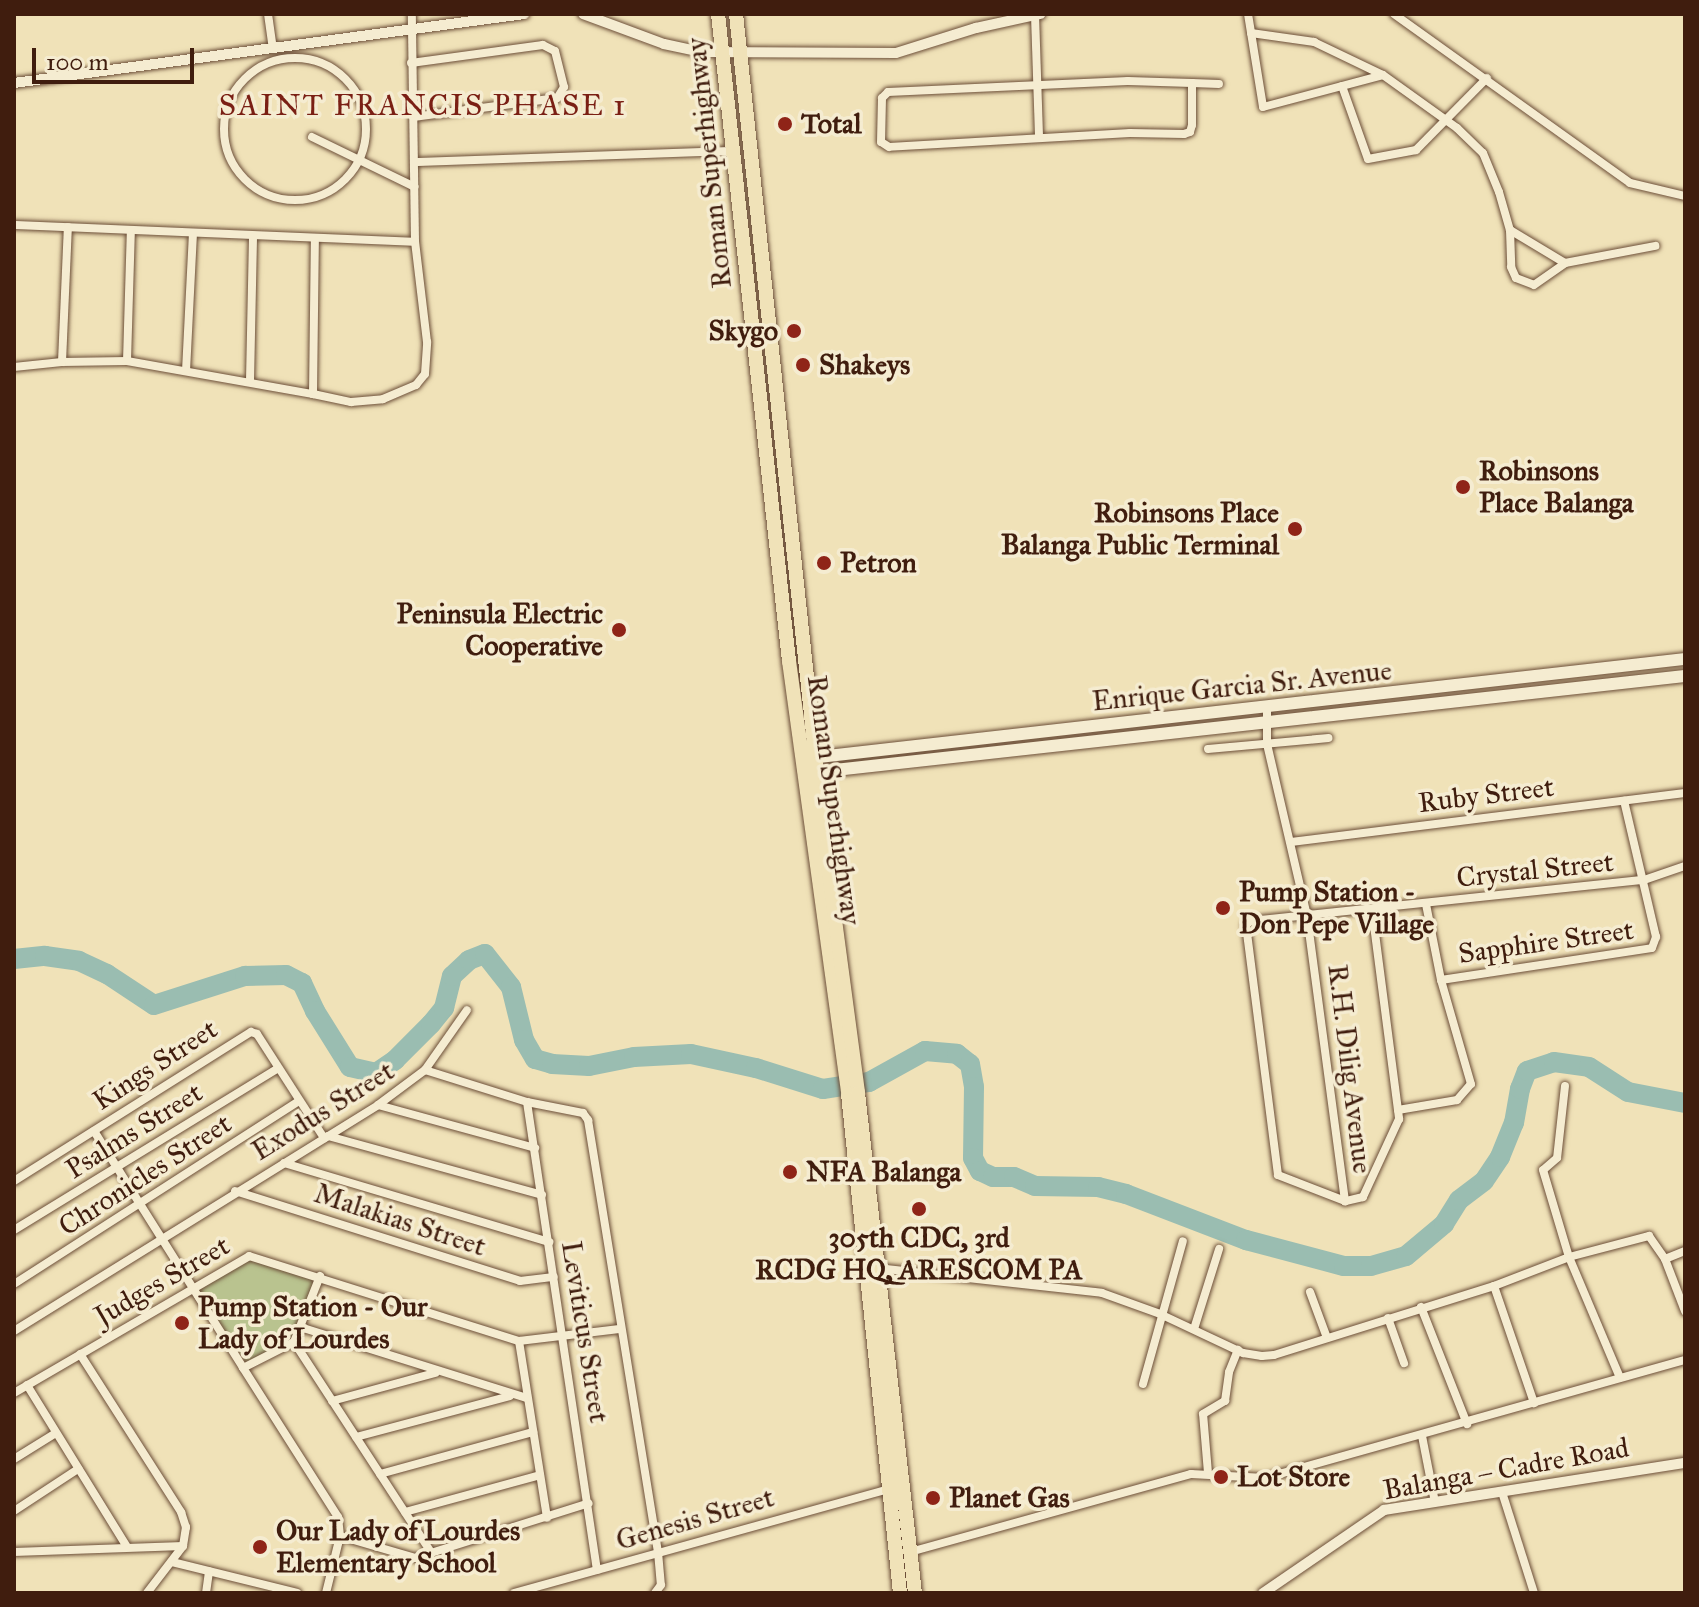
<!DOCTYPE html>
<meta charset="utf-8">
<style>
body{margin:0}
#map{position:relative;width:1699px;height:1607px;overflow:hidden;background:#f0e2b8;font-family:"IM FELL Great Primer",serif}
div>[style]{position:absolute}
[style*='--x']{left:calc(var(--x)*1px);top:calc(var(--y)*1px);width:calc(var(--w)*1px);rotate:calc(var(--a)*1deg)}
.green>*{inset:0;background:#b9c38f}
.river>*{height:20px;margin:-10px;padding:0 10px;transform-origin:10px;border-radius:10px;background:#9abdb1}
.roads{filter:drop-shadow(0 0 2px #6c4e38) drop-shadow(0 0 2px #6c4e38)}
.minor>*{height:8px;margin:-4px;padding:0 4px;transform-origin:4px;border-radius:4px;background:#f5ecd1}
.minor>.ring{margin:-4px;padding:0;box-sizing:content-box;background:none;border:8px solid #f5ecd1;border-radius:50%}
.tertiary>*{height:10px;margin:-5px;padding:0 5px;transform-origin:5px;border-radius:5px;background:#f5ecd1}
.secondary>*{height:12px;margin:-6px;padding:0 6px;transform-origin:6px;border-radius:6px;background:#f5ecd1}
.primary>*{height:14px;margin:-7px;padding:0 7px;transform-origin:7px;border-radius:7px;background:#f0e2b8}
.dots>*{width:22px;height:22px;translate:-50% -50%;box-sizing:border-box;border:4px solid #f5ecd1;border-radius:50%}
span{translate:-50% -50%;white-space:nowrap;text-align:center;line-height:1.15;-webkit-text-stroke:7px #f5ecd1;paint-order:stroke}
.poi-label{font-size:28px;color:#401d0e;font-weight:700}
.left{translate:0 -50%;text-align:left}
.right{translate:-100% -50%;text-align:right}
.street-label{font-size:28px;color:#401d0e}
.neighbourhood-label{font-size:30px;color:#7a1f14;letter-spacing:2px}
.frame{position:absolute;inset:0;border:16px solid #401d0e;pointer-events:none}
.scale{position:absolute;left:32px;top:48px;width:162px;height:36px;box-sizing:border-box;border:4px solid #401d0e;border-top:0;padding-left:10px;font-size:24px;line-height:28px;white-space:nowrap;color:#401d0e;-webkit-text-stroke:6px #f5ecd1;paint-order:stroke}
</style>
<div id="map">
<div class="green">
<div style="clip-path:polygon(249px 1257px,318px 1277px,293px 1339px,248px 1366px,197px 1288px)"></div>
</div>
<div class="river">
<div style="--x:14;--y:959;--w:31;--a:-6"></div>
<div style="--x:45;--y:956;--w:34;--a:8"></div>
<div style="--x:79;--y:961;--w:31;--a:25"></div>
<div style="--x:107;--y:974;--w:56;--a:33.4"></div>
<div style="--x:154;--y:1005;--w:96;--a:-17.7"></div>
<div style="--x:245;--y:976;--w:41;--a:-1.4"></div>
<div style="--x:286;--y:975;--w:18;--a:27"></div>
<div style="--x:302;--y:983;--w:31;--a:65"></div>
<div style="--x:315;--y:1011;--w:66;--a:58"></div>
<div style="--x:350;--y:1067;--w:27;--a:13"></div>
<div style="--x:376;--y:1073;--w:23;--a:-34"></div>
<div style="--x:395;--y:1060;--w:51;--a:-45"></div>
<div style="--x:431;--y:1024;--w:21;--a:-51"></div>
<div style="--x:444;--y:1008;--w:33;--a:-76"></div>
<div style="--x:452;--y:976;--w:23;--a:-43"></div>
<div style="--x:469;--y:960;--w:17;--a:-21"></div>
<div style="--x:485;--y:954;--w:42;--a:51.8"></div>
<div style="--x:511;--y:987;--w:55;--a:76.2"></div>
<div style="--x:524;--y:1040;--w:22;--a:60"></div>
<div style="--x:535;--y:1059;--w:18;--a:16"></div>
<div style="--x:552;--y:1064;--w:37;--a:3"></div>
<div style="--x:589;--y:1066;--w:46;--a:-11.3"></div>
<div style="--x:634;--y:1057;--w:57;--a:-3"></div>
<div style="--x:691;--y:1054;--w:66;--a:12.2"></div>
<div style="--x:756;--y:1068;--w:70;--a:17.4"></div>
<div style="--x:823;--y:1089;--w:47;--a:-8.7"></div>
<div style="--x:869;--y:1082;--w:64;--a:-29"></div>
<div style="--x:925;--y:1051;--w:32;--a:5"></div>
<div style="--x:957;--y:1054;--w:16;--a:38"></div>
<div style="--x:970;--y:1064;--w:23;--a:80"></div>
<div style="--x:974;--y:1087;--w:71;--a:90.8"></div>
<div style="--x:973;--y:1158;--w:15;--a:62"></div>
<div style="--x:980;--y:1171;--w:14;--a:25"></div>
<div style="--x:993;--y:1177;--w:21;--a:0"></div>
<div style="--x:1014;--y:1177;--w:23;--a:23"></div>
<div style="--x:1035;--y:1186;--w:63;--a:0.9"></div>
<div style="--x:1098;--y:1187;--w:29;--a:14"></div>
<div style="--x:1126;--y:1194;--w:129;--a:21"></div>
<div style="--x:1246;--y:1240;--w:101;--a:14.9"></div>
<div style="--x:1344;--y:1266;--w:27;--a:0"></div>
<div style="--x:1371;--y:1266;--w:36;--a:-16"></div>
<div style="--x:1406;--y:1256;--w:50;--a:-40.1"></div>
<div style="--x:1444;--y:1224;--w:28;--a:-58"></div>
<div style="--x:1459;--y:1200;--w:31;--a:-37"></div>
<div style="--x:1484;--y:1181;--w:29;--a:-56"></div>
<div style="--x:1500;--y:1157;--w:37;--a:-68"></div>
<div style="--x:1514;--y:1123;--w:35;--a:-80"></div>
<div style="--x:1520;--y:1089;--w:19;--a:-69"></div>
<div style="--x:1527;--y:1071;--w:28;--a:-18"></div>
<div style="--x:1554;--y:1062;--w:35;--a:8"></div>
<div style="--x:1589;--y:1067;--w:46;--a:32.7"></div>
<div style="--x:1628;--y:1092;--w:58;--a:10.9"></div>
</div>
<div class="roads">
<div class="minor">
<div style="--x:268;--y:14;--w:34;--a:82"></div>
<div style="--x:1248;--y:14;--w:94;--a:80.8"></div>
<div style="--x:1263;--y:107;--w:124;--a:-14.9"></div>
<div style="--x:1394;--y:14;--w:290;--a:35.6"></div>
<div style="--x:1630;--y:183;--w:57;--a:13.3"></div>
<div style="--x:1035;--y:15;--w:122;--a:88.1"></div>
<div style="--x:1251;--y:33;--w:64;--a:8.1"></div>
<div style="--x:1314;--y:42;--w:76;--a:25.6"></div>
<div style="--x:1383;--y:75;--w:91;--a:35.6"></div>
<div style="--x:1457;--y:128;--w:36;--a:44"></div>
<div style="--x:1483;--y:153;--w:42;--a:67.7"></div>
<div style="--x:1499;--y:192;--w:40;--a:74"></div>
<div style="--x:1510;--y:230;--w:37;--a:88"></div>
<div style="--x:1511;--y:267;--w:12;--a:66"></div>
<div style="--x:1516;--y:278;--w:19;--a:21"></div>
<div style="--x:1534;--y:285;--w:38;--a:-35"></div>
<div style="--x:1565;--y:263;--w:92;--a:-10.7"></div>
<div class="ring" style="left:224px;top:58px;width:134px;height:134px"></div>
<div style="--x:411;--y:63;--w:133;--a:-7.8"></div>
<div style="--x:543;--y:45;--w:13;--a:27"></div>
<div style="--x:555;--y:51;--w:37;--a:76"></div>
<div style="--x:564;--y:87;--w:13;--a:122"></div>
<div style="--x:557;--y:98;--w:145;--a:172.5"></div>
<div style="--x:1192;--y:83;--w:42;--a:90"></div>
<div style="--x:1192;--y:125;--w:7;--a:106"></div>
<div style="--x:1190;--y:132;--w:6;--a:162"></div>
<div style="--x:1184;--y:134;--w:54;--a:-178.9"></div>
<div style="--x:1130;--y:133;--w:241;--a:176.7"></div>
<div style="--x:889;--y:147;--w:9;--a:-148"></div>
<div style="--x:881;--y:142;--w:44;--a:-88.7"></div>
<div style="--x:882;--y:98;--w:8;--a:-45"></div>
<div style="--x:888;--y:92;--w:240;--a:-2.6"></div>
<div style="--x:1128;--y:81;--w:64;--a:1.8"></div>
<div style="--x:1192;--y:83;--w:27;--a:2"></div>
<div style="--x:1342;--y:86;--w:77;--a:70.4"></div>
<div style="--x:1368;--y:159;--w:49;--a:-10.6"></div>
<div style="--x:1416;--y:150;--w:101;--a:-45.4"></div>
<div style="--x:312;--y:137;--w:114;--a:25.9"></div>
<div style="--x:415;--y:162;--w:318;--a:-2"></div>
<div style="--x:14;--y:225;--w:401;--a:2.4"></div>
<div style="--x:415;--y:242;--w:228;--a:-90.8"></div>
<div style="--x:1510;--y:230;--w:64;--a:31"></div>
<div style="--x:127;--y:361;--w:131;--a:-88.3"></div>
<div style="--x:62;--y:362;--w:65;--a:-0.9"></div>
<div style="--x:127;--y:361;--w:189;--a:10.1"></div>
<div style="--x:313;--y:394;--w:155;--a:-89.3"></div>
<div style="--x:14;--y:367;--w:48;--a:-5.9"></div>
<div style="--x:62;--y:362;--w:135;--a:-87.5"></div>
<div style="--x:186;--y:371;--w:138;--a:-87.1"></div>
<div style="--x:250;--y:381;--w:145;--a:-88.8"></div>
<div style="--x:313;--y:394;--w:39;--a:12"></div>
<div style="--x:351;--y:402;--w:32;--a:-5"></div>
<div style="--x:383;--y:399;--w:36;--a:-23"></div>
<div style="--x:416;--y:385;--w:14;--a:-51"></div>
<div style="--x:425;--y:374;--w:32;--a:-86"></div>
<div style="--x:427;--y:342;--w:101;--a:-96.8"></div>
<div style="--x:1267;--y:707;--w:37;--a:90"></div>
<div style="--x:1267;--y:744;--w:177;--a:76.9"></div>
<div style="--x:1307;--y:916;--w:288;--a:82.4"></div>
<div style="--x:1208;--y:749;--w:121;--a:-5.2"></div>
<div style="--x:1291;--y:842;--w:397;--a:-7.1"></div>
<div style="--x:1372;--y:910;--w:211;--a:82.6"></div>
<div style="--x:1399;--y:1119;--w:86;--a:114.8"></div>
<div style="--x:1363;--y:1197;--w:18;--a:167"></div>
<div style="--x:1345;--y:1201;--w:72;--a:-158.8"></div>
<div style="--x:1278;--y:1175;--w:252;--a:-97.3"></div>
<div style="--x:1246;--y:925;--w:6;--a:-39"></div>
<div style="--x:1251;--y:921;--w:395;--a:-6"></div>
<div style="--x:1644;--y:880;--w:43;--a:-18.9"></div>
<div style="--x:1441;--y:980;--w:213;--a:-8.6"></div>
<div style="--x:1652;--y:948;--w:12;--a:-70"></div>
<div style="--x:1656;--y:937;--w:140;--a:-103.2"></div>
<div style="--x:425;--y:1070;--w:73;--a:-55"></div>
<div style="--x:1565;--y:1086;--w:72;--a:96.3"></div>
<div style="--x:1557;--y:1158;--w:18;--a:139"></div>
<div style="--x:1543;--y:1170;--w:91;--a:73.4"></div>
<div style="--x:1569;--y:1257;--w:83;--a:-14.7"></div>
<div style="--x:1649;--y:1236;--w:28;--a:55"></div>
<div style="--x:1665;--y:1259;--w:56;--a:69"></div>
<div style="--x:527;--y:1102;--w:473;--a:81.5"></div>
<div style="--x:378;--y:1105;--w:163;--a:15.3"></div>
<div style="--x:1398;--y:1110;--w:60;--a:-9.6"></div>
<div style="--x:1457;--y:1100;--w:21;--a:-49"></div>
<div style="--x:1471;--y:1084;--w:108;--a:-106.1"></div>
<div style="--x:1441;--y:980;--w:77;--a:-101.2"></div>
<div style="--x:94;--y:1131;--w:280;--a:57.8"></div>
<div style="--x:328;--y:1136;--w:222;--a:15.4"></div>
<div style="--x:284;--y:1163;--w:277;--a:16.6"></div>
<div style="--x:14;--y:1181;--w:280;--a:-32.2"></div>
<div style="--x:251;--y:1032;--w:6;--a:18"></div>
<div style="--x:257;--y:1034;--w:124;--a:57.2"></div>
<div style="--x:235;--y:1191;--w:299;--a:17.5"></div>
<div style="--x:520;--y:1281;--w:34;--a:-7"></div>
<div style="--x:14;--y:1230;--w:308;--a:-31.5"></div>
<div style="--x:1665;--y:1259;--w:22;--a:-22"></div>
<div style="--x:877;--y:1268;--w:226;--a:6.3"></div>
<div style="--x:1102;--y:1293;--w:62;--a:19.9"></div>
<div style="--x:1160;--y:1314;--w:92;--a:25.2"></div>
<div style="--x:1243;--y:1353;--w:19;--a:9"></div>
<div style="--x:1262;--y:1356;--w:12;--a:-5"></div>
<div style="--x:1274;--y:1355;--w:231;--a:-17.4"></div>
<div style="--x:1494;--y:1286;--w:80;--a:-21.1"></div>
<div style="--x:1569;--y:1257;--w:131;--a:67.1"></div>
<div style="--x:14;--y:1284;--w:337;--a:-32.7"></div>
<div style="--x:1494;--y:1286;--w:124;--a:71.1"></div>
<div style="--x:1310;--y:1292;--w:49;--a:69.7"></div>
<div style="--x:1421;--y:1307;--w:126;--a:68.5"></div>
<div style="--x:1388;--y:1318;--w:48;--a:70.4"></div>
<div style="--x:300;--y:1327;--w:238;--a:17.4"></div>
<div style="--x:1194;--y:1329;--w:84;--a:-72.6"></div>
<div style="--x:14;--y:1331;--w:428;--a:-31.8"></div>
<div style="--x:378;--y:1105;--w:59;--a:-36.7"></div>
<div style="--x:425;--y:1070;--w:107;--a:17.4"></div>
<div style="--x:527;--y:1102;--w:57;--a:11.1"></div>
<div style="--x:583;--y:1113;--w:9;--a:54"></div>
<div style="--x:588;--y:1120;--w:438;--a:80.8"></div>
<div style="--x:658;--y:1552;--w:33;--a:85"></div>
<div style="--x:661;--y:1585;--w:10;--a:127"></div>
<div style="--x:519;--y:1341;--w:179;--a:81"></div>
<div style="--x:294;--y:1342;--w:71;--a:-68.5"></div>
<div style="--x:80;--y:1354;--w:188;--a:57.4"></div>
<div style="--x:181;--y:1512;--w:16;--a:72"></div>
<div style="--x:186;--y:1527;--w:19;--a:99"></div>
<div style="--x:183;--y:1546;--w:59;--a:127.5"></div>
<div style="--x:1143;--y:1384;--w:148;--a:-74.4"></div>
<div style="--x:27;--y:1385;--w:190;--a:58.3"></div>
<div style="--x:14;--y:1393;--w:272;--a:-30.2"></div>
<div style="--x:249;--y:1256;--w:283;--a:17.5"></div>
<div style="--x:519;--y:1341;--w:101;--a:-6.8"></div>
<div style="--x:332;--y:1401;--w:107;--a:-15.2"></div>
<div style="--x:1422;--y:1436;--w:67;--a:78.9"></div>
<div style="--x:356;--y:1437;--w:159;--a:-14.9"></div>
<div style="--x:14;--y:1459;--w:49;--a:-31.8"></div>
<div style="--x:1208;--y:1473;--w:59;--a:-94.8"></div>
<div style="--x:1203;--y:1414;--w:26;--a:-31"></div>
<div style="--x:1225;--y:1401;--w:29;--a:-82"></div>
<div style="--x:1229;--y:1372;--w:24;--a:-68"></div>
<div style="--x:380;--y:1474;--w:159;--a:-15.4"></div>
<div style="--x:1502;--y:1492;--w:106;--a:72.4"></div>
<div style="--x:14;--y:1511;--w:77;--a:-33.3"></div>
<div style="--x:405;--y:1512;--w:140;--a:-15.3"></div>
<div style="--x:340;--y:1536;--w:78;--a:16.3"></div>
<div style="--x:415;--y:1558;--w:182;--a:-17.5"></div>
<div style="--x:14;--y:1552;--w:169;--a:-2"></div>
<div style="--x:910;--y:1552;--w:292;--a:-15.5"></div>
<div style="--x:1191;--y:1474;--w:74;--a:3.1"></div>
<div style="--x:1265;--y:1478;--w:436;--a:-15.7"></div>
<div style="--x:172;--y:1562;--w:129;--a:13.9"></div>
<div style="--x:206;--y:1593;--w:22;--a:-82"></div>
<div style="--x:326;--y:1593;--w:59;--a:-76.2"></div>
<div style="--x:340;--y:1536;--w:19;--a:-96"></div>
<div style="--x:338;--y:1517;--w:177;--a:-122.5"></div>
<div style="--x:243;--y:1368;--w:57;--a:-27"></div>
<div style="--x:294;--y:1342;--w:249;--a:56.9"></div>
<div style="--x:514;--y:1593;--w:388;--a:-15.5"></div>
</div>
<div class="tertiary">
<div style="--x:583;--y:14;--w:86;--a:20.3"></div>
<div style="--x:664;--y:44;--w:40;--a:12"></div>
<div style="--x:703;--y:52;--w:193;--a:0.3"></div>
<div style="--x:896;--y:53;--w:84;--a:-17.4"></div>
<div style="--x:976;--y:28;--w:66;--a:-12.3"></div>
<div style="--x:14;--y:83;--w:515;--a:-7.7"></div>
<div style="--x:1263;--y:1593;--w:147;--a:-34.4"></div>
<div style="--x:1384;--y:1510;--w:305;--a:-8.9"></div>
</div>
<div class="secondary">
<div style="--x:810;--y:758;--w:881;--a:-6.46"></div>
<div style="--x:808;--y:773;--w:882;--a:-6.31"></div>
</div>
<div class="primary">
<div style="--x:718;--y:14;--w:651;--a:83.74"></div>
<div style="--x:789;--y:661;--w:437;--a:82.2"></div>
<div style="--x:848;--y:1094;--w:502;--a:84.05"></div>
<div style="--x:736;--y:14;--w:836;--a:83.89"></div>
<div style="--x:825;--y:845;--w:250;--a:82.4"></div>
<div style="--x:858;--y:1093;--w:503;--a:83.5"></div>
</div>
</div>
<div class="dots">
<div style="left:785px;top:124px;background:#8f2418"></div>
<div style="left:794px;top:331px;background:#8f2418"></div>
<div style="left:803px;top:365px;background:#8f2418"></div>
<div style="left:1463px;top:487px;background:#8f2418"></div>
<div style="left:1295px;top:529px;background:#8f2418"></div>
<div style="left:824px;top:563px;background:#8f2418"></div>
<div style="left:619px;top:630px;background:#8f2418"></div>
<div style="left:1223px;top:908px;background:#8f2418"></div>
<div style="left:790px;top:1172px;background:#8f2418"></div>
<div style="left:919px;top:1209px;background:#8f2418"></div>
<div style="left:182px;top:1323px;background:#8f2418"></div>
<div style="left:1221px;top:1477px;background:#8f2418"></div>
<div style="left:933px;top:1498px;background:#8f2418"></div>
<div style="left:260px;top:1547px;background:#8f2418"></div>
</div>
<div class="poi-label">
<span class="left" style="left:801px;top:124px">Total</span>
<span class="right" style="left:778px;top:331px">Skygo</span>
<span class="left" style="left:819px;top:365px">Shakeys</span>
<span class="left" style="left:1479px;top:487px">Robinsons<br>Place Balanga</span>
<span class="right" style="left:1279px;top:529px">Robinsons Place<br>Balanga Public Terminal</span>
<span class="left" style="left:840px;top:563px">Petron</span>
<span class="right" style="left:603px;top:630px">Peninsula Electric<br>Cooperative</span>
<span class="left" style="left:1239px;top:908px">Pump Station -<br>Don Pepe Village</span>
<span class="left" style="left:806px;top:1172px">NFA Balanga</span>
<span style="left:919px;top:1254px">305th CDC, 3rd<br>RCDG HQ, ARESCOM PA</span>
<span class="left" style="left:198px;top:1323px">Pump Station - Our<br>Lady of Lourdes</span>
<span class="left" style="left:1237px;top:1477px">Lot Store</span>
<span class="left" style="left:949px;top:1498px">Planet Gas</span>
<span class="left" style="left:276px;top:1547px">Our Lady of Lourdes<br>Elementary School</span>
</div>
<div class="street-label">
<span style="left:709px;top:163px;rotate:-96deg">Roman Superhighway</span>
<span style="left:1242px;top:686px;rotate:-6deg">Enrique Garcia Sr. Avenue</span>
<span style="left:1486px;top:795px;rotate:-7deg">Ruby Street</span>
<span style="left:834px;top:800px;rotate:82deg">Roman Superhighway</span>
<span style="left:1535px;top:870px;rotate:-6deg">Crystal Street</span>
<span style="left:1546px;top:942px;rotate:-8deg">Sapphire Street</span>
<span style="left:155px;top:1065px;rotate:-33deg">Kings Street</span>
<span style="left:1350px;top:1069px;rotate:83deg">R.H. Dilig Avenue</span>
<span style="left:323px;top:1111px;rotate:-32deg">Exodus Street</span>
<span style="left:134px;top:1131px;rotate:-32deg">Psalms Street</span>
<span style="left:145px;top:1175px;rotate:-33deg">Chronicles Street</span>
<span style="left:400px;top:1220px;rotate:18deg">Malakias Street</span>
<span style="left:162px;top:1281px;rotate:-30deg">Judges Street</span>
<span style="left:585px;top:1332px;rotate:81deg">Leviticus Street</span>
<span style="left:1506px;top:1469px;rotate:-10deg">Balanga – Cadre Road</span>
<span style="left:695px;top:1519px;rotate:-16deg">Genesis Street</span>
</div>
<div class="neighbourhood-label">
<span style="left:423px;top:105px">SAINT FRANCIS PHASE 1</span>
</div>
<div class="frame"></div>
<div class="scale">100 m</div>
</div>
